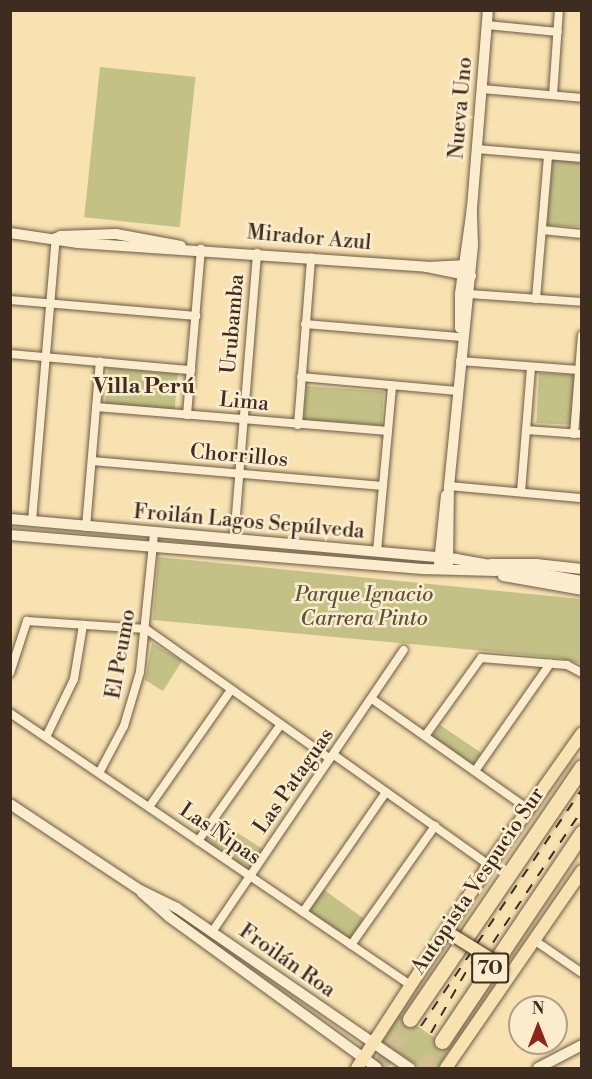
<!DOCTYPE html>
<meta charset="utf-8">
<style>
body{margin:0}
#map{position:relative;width:592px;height:1079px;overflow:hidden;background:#f8e2b1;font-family:"Libre Bodoni",serif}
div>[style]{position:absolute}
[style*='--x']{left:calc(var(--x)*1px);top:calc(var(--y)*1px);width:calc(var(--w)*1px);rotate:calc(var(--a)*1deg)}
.green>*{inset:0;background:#c4c187;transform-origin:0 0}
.motorway-tunnel>*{height:15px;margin-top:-7.5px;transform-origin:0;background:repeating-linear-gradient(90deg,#d3be94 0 15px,transparent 0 23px)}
.roads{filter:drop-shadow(0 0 2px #6c5a45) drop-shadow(0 0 2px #6c5a45)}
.minor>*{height:8px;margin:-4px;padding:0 4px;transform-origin:4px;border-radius:4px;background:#faeccc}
.tertiary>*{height:10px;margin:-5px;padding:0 5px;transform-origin:5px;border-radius:5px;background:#faeccc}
.secondary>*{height:10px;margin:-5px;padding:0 5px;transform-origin:5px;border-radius:5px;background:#faeccc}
.primary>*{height:12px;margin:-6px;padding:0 6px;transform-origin:6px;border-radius:6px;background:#f8e2b1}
.motorway>*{height:15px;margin:-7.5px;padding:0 7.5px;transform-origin:7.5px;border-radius:7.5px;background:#f8e2b1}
.rail>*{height:2px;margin-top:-1px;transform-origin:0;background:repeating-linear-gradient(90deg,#3e2c21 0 10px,transparent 0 20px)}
.bridges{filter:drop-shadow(0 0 2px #3e2c21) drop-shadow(0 0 2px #3e2c21)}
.primary-bridge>*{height:12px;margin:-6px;padding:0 6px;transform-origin:6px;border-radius:6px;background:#f8e2b1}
span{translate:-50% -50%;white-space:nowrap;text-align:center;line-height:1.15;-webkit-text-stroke:5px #faeccc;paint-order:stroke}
.shield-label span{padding:2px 4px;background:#faeccc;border:2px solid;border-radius:4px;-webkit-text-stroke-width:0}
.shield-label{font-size:20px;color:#3e2c21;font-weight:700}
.street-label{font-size:21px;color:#3e2c21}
.park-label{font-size:21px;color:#60513a;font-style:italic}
.neighbourhood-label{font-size:22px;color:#3e2c21;font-weight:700}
.frame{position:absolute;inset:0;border:12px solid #3e2c21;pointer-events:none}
.north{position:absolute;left:508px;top:995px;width:60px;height:60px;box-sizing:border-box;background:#faeccc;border:2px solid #af9f88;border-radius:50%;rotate:0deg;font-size:16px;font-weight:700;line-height:24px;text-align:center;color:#3e2c21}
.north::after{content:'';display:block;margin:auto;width:21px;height:27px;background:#8f2418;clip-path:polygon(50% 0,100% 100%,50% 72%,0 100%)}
</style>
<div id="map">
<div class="green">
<div style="left:100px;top:67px;width:96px;height:151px;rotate:6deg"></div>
<div style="clip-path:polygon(553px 157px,581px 160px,581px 227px,547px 225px)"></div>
<div style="left:108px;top:368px;width:70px;height:37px;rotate:5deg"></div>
<div style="left:539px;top:373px;width:35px;height:50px;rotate:3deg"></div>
<div style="left:306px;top:386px;width:78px;height:34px;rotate:4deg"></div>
<div style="clip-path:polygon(158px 557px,581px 599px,581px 664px,560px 658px,153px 620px)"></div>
<div style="clip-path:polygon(152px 643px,182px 661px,163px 691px,145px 680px)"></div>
<div style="left:440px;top:725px;width:50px;height:14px;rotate:34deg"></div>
<div style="left:218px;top:820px;width:55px;height:26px;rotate:33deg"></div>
<div style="left:323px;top:889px;width:52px;height:27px;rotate:36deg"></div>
<div style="clip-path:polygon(399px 1014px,450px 1048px,438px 1068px,421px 1068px,381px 1041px)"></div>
</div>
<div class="motorway-tunnel">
<div style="--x:379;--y:1068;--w:58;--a:-57.7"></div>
<div style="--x:424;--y:1068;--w:32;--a:-56"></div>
</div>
<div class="roads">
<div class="minor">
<div style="--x:487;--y:25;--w:71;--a:5.6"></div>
<div style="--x:482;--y:89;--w:100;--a:5.1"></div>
<div style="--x:553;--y:95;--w:85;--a:-86"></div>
<div style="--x:477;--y:149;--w:105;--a:4.9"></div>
<div style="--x:542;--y:230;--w:40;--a:5.7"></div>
<div style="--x:469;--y:294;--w:113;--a:4"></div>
<div style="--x:536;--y:299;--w:144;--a:-85.2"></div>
<div style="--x:10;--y:300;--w:187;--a:4.9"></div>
<div style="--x:305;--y:324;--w:157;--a:4.8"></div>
<div style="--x:10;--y:354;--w:182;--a:5.1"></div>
<div style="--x:460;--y:361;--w:119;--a:4.3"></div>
<div style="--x:301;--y:377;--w:157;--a:5.1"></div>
<div style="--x:96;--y:407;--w:293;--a:4.7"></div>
<div style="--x:187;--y:415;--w:167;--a:-85.2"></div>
<div style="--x:298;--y:425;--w:168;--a:-85.5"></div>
<div style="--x:526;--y:430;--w:56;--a:4.1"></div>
<div style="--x:574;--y:434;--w:99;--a:-85.4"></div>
<div style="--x:92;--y:461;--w:292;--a:4.9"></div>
<div style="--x:449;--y:486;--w:134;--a:5.2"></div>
<div style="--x:521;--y:492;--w:125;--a:-85.4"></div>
<div style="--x:32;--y:521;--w:285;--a:-85.2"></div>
<div style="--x:86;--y:527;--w:166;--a:-85.2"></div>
<div style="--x:234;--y:540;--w:288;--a:-85.4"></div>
<div style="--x:377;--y:552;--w:167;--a:-84.8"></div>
<div style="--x:10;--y:673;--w:55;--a:-71.9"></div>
<div style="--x:27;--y:621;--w:119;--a:3.8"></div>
<div style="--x:146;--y:629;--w:225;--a:35.2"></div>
<div style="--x:372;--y:699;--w:191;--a:35.2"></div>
<div style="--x:10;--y:713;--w:484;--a:34.2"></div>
<div style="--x:425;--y:736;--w:96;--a:-54.3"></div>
<div style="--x:481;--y:658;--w:86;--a:4.7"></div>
<div style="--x:567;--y:665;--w:17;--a:28"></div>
<div style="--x:46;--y:737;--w:64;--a:-64.2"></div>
<div style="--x:74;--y:679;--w:55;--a:-80.5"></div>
<div style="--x:334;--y:755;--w:190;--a:35.4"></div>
<div style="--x:475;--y:771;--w:131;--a:-55"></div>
<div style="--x:99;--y:773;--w:53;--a:-62"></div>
<div style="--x:124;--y:726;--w:56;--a:-73.5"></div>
<div style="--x:140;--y:672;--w:139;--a:-84.2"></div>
<div style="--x:149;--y:807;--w:143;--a:-55"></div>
<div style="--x:198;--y:841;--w:143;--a:-54.6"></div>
<div style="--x:303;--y:912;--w:146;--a:-55.3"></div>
<div style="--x:212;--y:932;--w:341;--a:-55.8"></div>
<div style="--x:534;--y:940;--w:58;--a:34.5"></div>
<div style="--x:351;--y:945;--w:146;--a:-54.8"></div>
</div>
<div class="tertiary">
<div style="--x:10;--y:233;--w:69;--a:8.4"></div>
<div style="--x:78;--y:243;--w:350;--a:3.9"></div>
<div style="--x:427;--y:267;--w:45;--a:11.6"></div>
<div style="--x:60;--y:236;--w:56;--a:-2"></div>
<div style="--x:116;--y:234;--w:66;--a:10.5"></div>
<div style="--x:427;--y:267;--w:41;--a:-2.8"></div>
<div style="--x:460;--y:328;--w:34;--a:-90"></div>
<div style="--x:460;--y:294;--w:87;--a:-82.1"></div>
<div style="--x:472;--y:208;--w:199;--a:-85.4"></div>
<div style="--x:10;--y:519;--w:448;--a:5.1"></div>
<div style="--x:456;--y:559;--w:128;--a:9.9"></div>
<div style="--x:10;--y:535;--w:414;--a:4.7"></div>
<div style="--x:423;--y:569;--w:73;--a:1.6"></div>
<div style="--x:439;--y:563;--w:68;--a:-84.1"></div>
<div style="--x:448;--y:564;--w:78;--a:-89.3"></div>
<div style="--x:449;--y:486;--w:242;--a:-84.3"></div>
<div style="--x:473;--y:245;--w:37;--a:-92"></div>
<div style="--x:491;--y:564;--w:45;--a:0"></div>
<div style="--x:536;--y:564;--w:46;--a:6.2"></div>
<div style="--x:503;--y:576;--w:80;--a:10"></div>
<div style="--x:538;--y:1068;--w:50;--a:-27.6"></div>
</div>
<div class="secondary">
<div style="--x:10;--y:804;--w:156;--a:33.5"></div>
<div style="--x:140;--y:890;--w:41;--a:25.9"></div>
<div style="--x:177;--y:908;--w:283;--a:34.5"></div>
<div style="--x:142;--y:893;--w:35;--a:41"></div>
<div style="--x:168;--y:916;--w:258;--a:36"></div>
</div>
<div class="primary">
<div style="--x:357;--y:1068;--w:242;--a:-57"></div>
<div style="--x:489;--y:865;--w:161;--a:-54.8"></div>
<div style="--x:446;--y:1068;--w:239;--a:-55.4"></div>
</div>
<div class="motorway">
<div style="--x:410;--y:1019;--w:305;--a:-55.7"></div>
<div style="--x:442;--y:1041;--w:251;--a:-56.1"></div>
</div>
</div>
<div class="rail">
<div style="--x:482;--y:959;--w:179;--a:-56.1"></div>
<div style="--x:421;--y:1026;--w:287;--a:-55.8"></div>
<div style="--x:431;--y:1033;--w:81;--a:-60.3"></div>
</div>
<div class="bridges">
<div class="primary-bridge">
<div style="--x:454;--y:936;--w:47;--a:32"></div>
<div style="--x:494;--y:961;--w:11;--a:49"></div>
</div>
</div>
<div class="shield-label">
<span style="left:490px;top:968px">70</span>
</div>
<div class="street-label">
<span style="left:461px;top:108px;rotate:-85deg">Nueva Uno</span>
<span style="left:309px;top:238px;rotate:5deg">Mirador Azul</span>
<span style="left:233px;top:324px;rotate:-85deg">Urubamba</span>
<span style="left:244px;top:402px;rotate:5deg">Lima</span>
<span style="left:239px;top:456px;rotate:5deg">Chorrillos</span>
<span style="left:249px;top:522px;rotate:5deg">Froilán Lagos Sepúlveda</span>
<span style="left:121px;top:654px;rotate:-80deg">El Peumo</span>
<span style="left:294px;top:781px;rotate:-55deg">Las Pataguas</span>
<span style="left:220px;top:834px;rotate:34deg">Las Ñipas</span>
<span style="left:478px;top:881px;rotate:-56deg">Autopista Vespucio Sur</span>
<span style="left:287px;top:961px;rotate:35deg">Froilán Roa</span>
</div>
<div class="park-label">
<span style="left:364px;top:607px">Parque Ignacio<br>Carrera Pinto</span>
</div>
<div class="neighbourhood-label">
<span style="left:144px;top:387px">Villa Perú</span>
</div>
<div class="frame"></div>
<div class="north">N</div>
</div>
